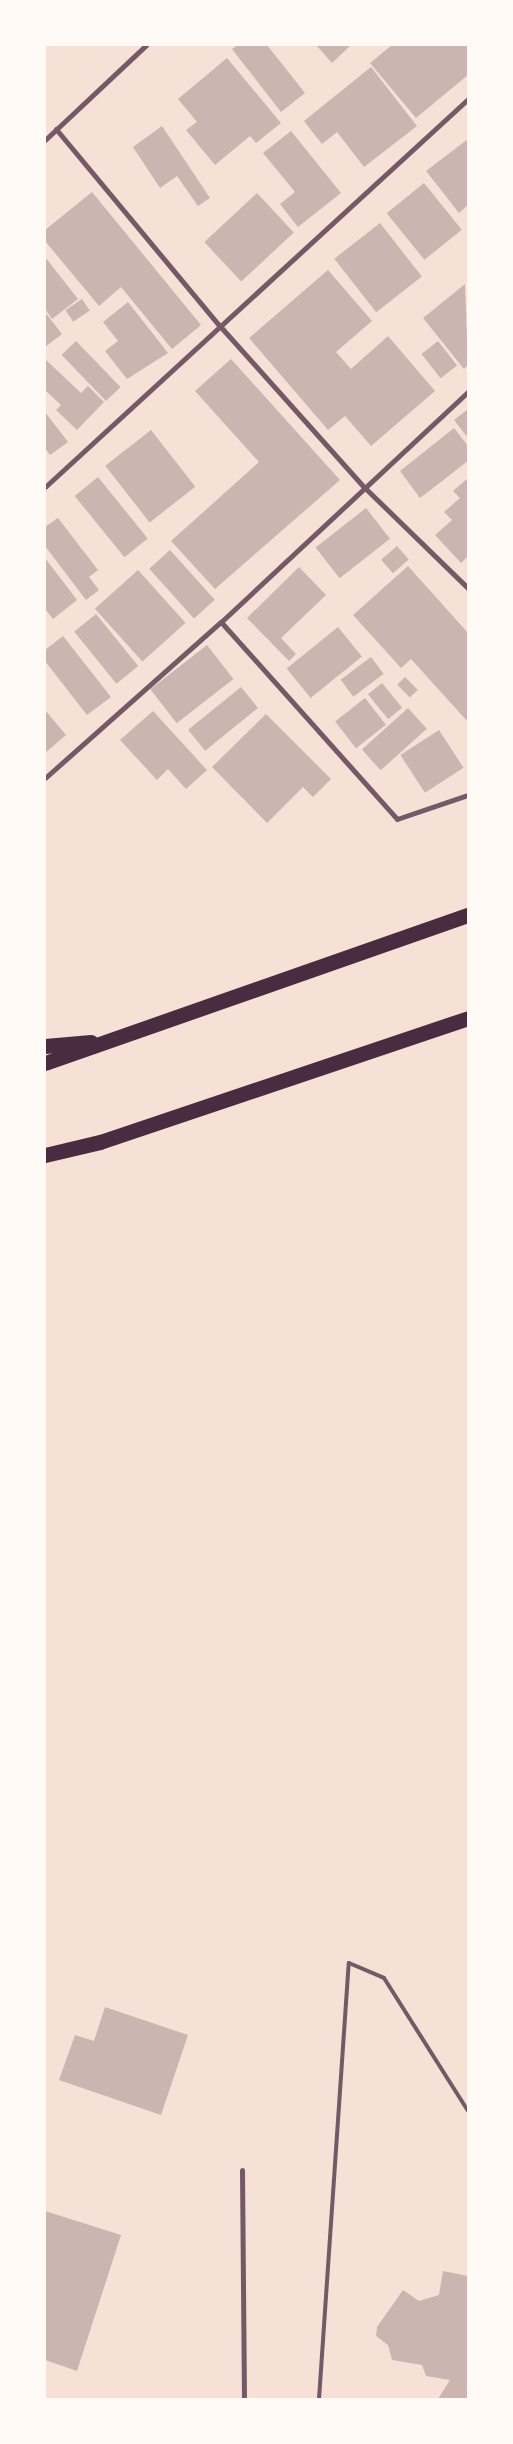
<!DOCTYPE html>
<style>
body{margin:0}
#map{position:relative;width:513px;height:2444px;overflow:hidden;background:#f7e1d7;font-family:"Public Sans",sans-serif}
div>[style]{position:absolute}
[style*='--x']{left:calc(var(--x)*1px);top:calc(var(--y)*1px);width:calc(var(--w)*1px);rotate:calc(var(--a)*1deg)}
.building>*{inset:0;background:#ccb4b1;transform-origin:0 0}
.service>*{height:4px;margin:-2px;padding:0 2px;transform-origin:2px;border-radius:2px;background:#755966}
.minor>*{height:5px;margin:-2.5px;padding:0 2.5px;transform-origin:2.5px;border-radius:2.5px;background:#755966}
.motorway>*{height:15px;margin:-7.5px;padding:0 7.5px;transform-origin:7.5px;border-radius:7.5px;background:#4a2c40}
span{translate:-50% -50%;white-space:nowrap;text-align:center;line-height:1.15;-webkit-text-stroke:4.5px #fffaf5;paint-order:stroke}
.frame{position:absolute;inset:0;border:46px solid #fffaf5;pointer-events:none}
</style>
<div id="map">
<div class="building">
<div style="clip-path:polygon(238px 45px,267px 45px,305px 93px,281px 112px,232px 49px)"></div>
<div style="clip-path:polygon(316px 45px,351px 45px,332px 63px)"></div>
<div style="clip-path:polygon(392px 45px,468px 45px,468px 75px,416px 118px,370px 63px)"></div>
<div style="clip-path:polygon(227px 58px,281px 123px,256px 143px,250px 136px,215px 165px,186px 130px,197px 122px,178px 99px)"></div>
<div style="clip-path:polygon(371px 67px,417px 126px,364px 167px,337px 132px,322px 144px,304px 121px)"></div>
<div style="clip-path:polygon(162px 126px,210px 198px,198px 206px,177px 176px,160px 188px,133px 147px)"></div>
<div style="clip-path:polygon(291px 131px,341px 193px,298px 227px,280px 204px,295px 192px,263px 153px)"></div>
<div style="clip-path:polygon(468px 139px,468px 205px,459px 213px,426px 171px)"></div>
<div style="left:424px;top:183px;width:60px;height:48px;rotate:51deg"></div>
<div style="clip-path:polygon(92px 192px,201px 325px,172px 349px,121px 287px,99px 306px,45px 241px,45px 230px)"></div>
<div style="left:257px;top:193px;width:54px;height:72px;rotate:47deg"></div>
<div style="left:380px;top:223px;width:68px;height:58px;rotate:52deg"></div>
<div style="clip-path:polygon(45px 257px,78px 299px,52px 319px,45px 309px)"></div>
<div style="clip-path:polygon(328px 270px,372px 321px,336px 352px,351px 369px,388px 336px,435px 391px,371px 446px,345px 416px,328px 430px,249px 338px)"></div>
<div style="clip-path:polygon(465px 284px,468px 365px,464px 369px,423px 318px)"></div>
<div style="left:82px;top:299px;width:14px;height:20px;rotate:56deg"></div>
<div style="clip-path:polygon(128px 302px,168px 353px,127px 379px,105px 351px,118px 341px,103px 322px)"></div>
<div style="clip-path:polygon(45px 312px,62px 334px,45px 347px)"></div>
<div style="left:76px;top:341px;width:64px;height:20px;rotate:46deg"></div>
<div style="left:438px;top:341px;width:31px;height:21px;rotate:52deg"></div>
<div style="clip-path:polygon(45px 359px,81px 393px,88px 386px,104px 402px,77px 430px,56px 410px,61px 405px,45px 390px)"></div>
<div style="clip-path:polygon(231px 359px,340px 480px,215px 589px,171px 541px,259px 462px,195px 391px)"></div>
<div style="clip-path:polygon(468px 409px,468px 438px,454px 420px)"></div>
<div style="clip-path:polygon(45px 412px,68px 442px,50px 455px,45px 448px)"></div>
<div style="clip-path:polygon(454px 428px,468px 446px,468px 461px,420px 498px,400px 471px)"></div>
<div style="left:151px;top:430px;width:72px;height:58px;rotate:52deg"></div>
<div style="left:98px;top:477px;width:79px;height:30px;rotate:51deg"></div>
<div style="clip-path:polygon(468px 478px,468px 556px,461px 563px,435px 535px,452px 520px,444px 512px,460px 498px,453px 491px)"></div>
<div style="left:366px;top:508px;width:39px;height:64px;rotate:52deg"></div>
<div style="clip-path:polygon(58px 518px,98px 570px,89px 577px,99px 590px,86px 600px,45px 546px,45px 527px)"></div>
<div style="left:397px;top:546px;width:18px;height:21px;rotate:49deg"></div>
<div style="left:170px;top:550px;width:67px;height:28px;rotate:48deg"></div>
<div style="clip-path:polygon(45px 558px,77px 600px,53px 619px,45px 609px)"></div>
<div style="clip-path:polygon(408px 566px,468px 633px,468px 722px,411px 659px,401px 668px,353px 615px)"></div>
<div style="clip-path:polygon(299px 567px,326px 595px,281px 638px,296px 654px,289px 661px,247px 618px)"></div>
<div style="left:138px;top:570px;width:71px;height:58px;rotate:48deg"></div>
<div style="left:96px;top:614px;width:67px;height:28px;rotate:51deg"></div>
<div style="left:338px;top:627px;width:38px;height:66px;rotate:51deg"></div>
<div style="clip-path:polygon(63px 636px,111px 697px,87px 715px,45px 661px,45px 650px)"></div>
<div style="left:207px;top:645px;width:43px;height:72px;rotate:52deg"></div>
<div style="left:371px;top:657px;width:21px;height:38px;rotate:53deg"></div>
<div style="left:405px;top:677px;width:18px;height:11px;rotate:45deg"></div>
<div style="left:382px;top:683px;width:32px;height:18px;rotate:51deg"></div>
<div style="left:241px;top:687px;width:27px;height:68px;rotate:51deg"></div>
<div style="left:365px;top:698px;width:34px;height:38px;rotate:52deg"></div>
<div style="left:408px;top:708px;width:28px;height:62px;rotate:48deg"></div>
<div style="clip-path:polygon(45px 710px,66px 735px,45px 753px)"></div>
<div style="clip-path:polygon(153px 711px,207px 770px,186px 789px,168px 769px,157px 780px,120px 740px)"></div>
<div style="clip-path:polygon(266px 714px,331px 779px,313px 797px,303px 787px,267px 823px,212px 767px)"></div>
<div style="left:439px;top:730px;width:45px;height:46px;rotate:57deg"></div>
<div style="clip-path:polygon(105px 2007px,188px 2035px,161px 2115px,59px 2080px,75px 2035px,94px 2041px)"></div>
<div style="clip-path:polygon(45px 2211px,121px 2235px,77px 2371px,45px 2360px)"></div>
<div style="clip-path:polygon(443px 2271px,468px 2276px,468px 2399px,438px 2399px,450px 2380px,426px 2376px,422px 2365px,392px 2360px,388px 2345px,376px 2336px,377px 2327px,403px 2290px,419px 2301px,439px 2295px)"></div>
</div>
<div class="service">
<div style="--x:319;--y:2399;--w:437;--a:-86.1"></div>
<div style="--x:349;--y:1963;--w:38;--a:23"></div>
<div style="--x:384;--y:1978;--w:157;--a:57.7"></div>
</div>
<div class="minor">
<div style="--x:56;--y:129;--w:255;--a:50.3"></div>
<div style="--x:219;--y:325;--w:217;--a:48.2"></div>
<div style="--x:364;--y:487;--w:145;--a:44.2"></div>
<div style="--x:45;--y:140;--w:139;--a:-43.2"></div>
<div style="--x:45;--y:487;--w:574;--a:-42.53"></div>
<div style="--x:221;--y:622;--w:264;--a:48.2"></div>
<div style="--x:397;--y:819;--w:75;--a:-18.7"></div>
<div style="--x:45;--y:778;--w:235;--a:-41.6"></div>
<div style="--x:221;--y:622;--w:338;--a:-43"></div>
<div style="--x:242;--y:2170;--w:229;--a:89.5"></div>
</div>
<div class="motorway">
<div style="--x:45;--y:1046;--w:46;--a:-5"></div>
<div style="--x:45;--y:1063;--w:448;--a:-19.3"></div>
<div style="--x:45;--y:1155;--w:57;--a:-13.3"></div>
<div style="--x:100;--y:1142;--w:388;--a:-18.6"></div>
</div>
<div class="frame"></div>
</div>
